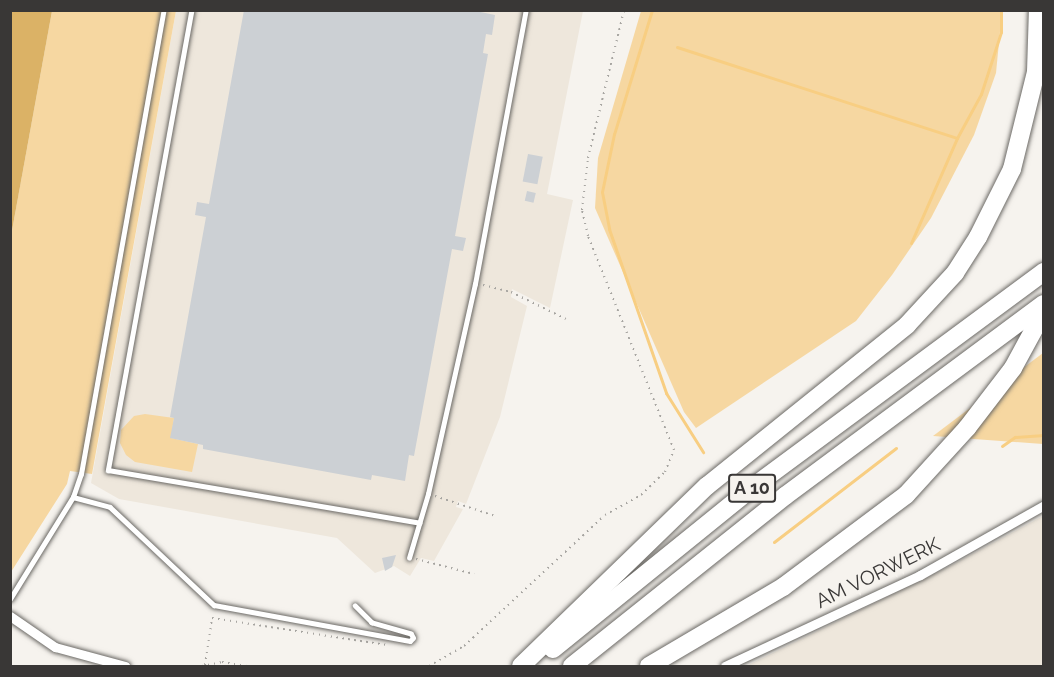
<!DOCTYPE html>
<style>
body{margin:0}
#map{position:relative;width:1054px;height:677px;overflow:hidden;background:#f6f3ee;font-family:Raleway,sans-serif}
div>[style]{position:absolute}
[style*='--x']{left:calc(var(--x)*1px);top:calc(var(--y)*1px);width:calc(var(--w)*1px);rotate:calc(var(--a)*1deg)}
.built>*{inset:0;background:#eee7dc}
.green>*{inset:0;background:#f6d7a1}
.forest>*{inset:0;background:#dbb266}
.stream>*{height:3px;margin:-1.5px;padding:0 1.5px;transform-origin:1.5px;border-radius:1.5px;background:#f8ce82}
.building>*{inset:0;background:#ccd0d4;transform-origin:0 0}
.path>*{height:2px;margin-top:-1px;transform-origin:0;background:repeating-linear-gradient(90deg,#a7a5a1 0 1.5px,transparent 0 6px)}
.roads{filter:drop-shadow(0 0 2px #6b6965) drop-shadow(0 0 2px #6b6965)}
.service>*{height:4.5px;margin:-2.25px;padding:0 2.25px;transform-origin:2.25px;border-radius:2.25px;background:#fff}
.minor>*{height:9px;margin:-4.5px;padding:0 4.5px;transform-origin:4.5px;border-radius:4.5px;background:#fff}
.motorway>*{height:18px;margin:-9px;padding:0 9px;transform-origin:9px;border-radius:9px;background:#fff}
span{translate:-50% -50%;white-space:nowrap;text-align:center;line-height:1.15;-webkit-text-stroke:6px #f6f3ee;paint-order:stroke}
.shield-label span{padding:2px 4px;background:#f6f3ee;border:2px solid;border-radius:4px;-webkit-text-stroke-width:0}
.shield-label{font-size:18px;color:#393736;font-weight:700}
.street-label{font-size:20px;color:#393736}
.frame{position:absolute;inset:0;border:12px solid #393736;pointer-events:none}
</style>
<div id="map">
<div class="built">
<div style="clip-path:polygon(176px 11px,583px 11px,547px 194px,573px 200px,550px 308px,512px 289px,511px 297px,527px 306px,500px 417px,466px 504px,458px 501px,456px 507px,463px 509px,434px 561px,421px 558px,410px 576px,394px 566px,375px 573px,337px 538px,119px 499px,91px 483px)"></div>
<div style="clip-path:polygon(1043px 516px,1043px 666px,746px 666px,950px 566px)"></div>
</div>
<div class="green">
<div style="clip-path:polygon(52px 11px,176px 11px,92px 474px,70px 471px,67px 484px,11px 572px,11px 236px)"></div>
<div style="clip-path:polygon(641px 11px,1002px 11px,996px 73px,974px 135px,931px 218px,892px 275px,856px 321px,696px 428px,684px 412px,595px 208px,598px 158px)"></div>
<div style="clip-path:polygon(1043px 353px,1043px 444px,933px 436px)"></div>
<div style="clip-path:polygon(145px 414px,174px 418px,171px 438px,198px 444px,192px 472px,135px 462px,126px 455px,120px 443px,121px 430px,134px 416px)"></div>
</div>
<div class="forest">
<div style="clip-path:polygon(11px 10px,52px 11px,11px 236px,10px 11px)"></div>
</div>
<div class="stream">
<div style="--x:652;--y:10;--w:130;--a:107"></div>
<div style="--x:614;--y:134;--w:59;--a:101.7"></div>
<div style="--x:602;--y:192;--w:38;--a:79"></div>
<div style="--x:609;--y:229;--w:174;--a:70.8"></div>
<div style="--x:666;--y:393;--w:70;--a:57.9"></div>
<div style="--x:677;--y:47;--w:294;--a:18"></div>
<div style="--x:911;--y:243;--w:115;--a:-66.3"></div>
<div style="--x:957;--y:138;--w:50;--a:-61.4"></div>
<div style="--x:981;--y:94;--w:65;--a:-72.1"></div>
<div style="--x:1001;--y:32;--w:22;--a:-90"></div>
<div style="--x:1002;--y:446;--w:16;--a:-35"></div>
<div style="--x:1015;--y:437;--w:29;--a:-4"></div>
<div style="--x:774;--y:542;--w:154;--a:-37.6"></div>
</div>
<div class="building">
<div style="clip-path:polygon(244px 10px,471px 10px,495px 15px,492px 35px,486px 34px,483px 53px,488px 54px,455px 236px,466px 238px,463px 251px,452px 249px,414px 456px,409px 455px,405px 481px,372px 475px,371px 480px,203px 449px,203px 445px,170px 438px,174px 418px,170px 417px,206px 217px,195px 215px,197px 202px,209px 204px)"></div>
<div style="left:528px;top:154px;width:15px;height:28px;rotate:11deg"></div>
<div style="left:527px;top:191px;width:9px;height:10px;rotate:13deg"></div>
<div style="clip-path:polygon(396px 555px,392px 567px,385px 571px,382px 558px)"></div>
</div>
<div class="path">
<div style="--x:483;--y:285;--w:29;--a:14"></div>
<div style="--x:511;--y:292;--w:61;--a:26.1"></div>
<div style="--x:435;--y:496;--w:63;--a:18.4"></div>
<div style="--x:416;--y:559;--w:60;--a:14.5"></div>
<div style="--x:205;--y:665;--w:48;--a:-81.5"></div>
<div style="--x:212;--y:618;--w:177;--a:8.8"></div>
<div style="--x:202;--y:666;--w:20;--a:-11"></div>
<div style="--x:222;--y:662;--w:25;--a:9"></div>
<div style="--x:429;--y:666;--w:40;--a:-29.7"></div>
<div style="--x:464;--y:646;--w:192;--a:-42.9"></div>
<div style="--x:605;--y:515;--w:41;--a:-29.1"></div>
<div style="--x:641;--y:495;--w:33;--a:-44"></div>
<div style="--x:665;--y:472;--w:24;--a:-68"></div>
<div style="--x:674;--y:450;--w:231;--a:-111.9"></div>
<div style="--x:588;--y:236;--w:27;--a:-103"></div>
<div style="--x:582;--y:210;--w:52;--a:-83.4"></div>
<div style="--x:588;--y:158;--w:152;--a:-76.3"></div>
</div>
<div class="roads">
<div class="service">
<div style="--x:192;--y:10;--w:468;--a:100.3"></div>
<div style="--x:108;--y:470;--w:316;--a:9.6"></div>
<div style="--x:73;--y:497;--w:38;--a:15"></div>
<div style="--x:110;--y:507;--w:143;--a:43.3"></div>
<div style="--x:214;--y:605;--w:199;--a:10.4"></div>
<div style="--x:410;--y:641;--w:4;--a:-45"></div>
<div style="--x:413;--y:638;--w:4;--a:-117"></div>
<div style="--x:411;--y:634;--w:41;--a:-164.2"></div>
<div style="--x:372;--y:623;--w:24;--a:-135"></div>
<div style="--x:409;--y:558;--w:67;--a:-73.5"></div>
<div style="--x:428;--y:494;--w:215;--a:-77.4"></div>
<div style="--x:475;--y:284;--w:279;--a:-79.5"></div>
<div style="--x:10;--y:599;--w:120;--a:-58.3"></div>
<div style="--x:73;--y:497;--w:24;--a:-71"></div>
<div style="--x:81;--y:474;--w:471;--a:-79.9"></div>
</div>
<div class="minor">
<div style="--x:10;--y:616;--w:55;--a:34.6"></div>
<div style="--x:55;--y:647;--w:73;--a:15.2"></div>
<div style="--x:725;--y:666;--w:215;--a:-25"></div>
<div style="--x:920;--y:575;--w:142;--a:-29.4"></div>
</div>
<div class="motorway">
<div style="--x:553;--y:649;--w:257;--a:-39"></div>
<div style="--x:753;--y:487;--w:362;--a:-36.5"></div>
<div style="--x:521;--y:666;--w:259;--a:-44.1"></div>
<div style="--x:707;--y:486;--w:257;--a:-38.8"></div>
<div style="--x:907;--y:325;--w:71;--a:-47.3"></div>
<div style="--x:955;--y:273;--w:43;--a:-57.4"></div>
<div style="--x:978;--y:237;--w:76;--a:-63.4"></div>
<div style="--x:1012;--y:169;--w:100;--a:-76.1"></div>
<div style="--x:1036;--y:72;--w:62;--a:-88.2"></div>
<div style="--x:572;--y:666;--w:273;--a:-38.6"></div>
<div style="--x:785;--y:496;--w:322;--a:-36.6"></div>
<div style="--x:649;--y:666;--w:156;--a:-30.5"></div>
<div style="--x:783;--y:587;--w:154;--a:-36.8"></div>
<div style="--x:906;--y:495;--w:91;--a:-47.7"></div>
<div style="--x:967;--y:428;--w:76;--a:-52.5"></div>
<div style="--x:1013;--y:368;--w:65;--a:-61.5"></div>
</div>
</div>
<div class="shield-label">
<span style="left:752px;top:488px">A 10</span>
</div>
<div class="street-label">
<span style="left:878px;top:573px;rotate:-26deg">AM VORWERK</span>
</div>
<div class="frame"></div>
</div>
